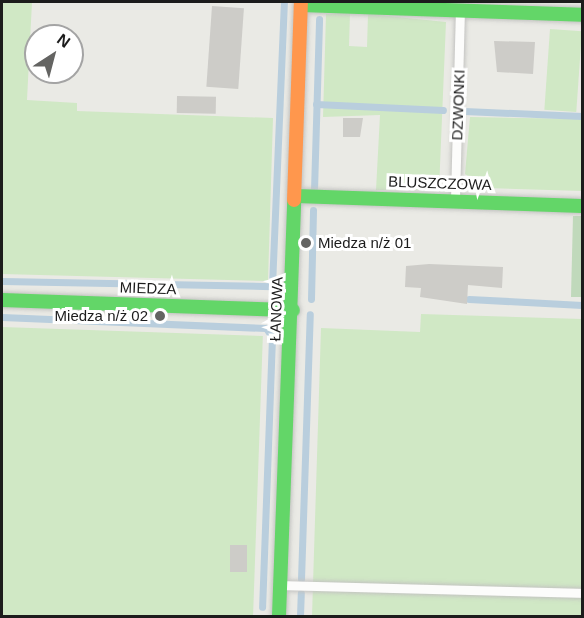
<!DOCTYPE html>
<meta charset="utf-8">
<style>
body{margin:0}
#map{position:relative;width:584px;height:618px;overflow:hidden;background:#eaeae5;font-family:Helvetica,sans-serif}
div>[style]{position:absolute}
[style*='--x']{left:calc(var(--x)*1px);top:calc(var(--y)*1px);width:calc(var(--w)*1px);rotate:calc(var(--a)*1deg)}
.grass>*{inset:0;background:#d0e8c5;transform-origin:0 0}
.forest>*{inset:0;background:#c0d9bb}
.stream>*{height:7px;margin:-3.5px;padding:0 3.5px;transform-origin:3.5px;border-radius:3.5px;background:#b9cedd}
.building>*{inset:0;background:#cdccc8;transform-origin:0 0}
.roads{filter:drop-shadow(0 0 2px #c3c3c1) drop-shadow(0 0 2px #c3c3c1)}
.lane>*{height:9px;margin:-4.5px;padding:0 4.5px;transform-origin:4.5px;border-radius:4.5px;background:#fcfcfb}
.fast>*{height:14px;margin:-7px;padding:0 7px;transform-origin:7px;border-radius:7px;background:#63d668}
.slow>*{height:14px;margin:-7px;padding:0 7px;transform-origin:7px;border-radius:7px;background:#ff974d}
.dots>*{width:16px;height:16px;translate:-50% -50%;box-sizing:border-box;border:3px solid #fff;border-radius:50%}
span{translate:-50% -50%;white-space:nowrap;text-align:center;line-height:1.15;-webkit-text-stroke:6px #fff;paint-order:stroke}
.street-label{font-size:15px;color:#1c1c1c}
.poi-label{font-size:15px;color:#1c1c1c}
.left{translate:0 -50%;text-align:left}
.right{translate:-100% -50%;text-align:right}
.frame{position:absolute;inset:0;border:3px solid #1c1c1c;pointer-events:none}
.north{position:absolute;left:24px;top:24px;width:60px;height:60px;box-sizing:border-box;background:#fff;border:2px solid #a4a4a4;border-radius:50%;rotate:36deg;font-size:16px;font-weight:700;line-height:24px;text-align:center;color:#1c1c1c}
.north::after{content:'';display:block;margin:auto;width:21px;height:27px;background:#646462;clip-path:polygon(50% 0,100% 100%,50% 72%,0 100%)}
</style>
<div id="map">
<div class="grass">
<div style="clip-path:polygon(2px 2px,32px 2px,27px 100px,77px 103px,77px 111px,273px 118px,268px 281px,2px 274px)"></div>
<div style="clip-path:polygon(350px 13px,349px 46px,367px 47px,368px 14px,446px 22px,439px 190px,376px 190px,380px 115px,323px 117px,326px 14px)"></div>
<div style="left:550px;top:29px;width:32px;height:81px;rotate:4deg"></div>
<div style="clip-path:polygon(470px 117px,582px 119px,582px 191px,485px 188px,465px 174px)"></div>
<div style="clip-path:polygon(421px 314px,582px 319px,582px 616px,312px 616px,321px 328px,420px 332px)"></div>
<div style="left:2px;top:327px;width:261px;height:289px;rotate:2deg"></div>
</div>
<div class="forest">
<div style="clip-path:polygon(573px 216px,582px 216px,582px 297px,571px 297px)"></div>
</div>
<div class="stream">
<div style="--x:316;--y:104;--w:127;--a:2.7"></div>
<div style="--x:464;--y:111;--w:118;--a:2.4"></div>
<div style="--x:314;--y:190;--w:171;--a:-88.3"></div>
<div style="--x:2;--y:281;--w:270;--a:1.1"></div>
<div style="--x:272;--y:286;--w:284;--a:-87.6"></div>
<div style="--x:311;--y:299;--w:89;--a:-88.7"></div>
<div style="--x:469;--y:299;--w:113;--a:3"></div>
<div style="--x:2;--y:317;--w:264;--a:2.4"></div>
<div style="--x:266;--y:328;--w:11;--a:56"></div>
<div style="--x:272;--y:337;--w:270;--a:92.1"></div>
<div style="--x:301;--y:579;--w:265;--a:-88.1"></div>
<div style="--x:300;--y:616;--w:23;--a:-88"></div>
</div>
<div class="building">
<div style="left:212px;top:6px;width:32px;height:81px;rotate:4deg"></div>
<div style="clip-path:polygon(494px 41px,535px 42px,533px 74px,497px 72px)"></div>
<div style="left:177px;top:96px;width:39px;height:17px;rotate:1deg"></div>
<div style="clip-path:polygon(343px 118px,363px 118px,360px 137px,343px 137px)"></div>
<div style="clip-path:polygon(429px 264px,503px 267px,502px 288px,468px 285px,467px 304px,420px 297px,421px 288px,405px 287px,406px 266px)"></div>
<div style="left:230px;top:545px;width:17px;height:27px"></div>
</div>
<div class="roads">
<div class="lane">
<div style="--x:455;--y:199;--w:186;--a:-88.5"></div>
<div style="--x:282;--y:585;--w:300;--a:1.5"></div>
</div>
<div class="fast">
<div style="--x:301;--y:5;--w:281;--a:2"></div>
<div style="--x:296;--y:196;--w:286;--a:2"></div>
<div style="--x:2;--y:300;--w:291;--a:2"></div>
<div style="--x:279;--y:616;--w:416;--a:-87.9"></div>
</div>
<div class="slow">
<div style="--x:294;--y:200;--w:198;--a:-88"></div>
</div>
</div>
<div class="dots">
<div style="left:306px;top:243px;background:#646462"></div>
<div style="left:160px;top:316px;background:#646462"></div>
</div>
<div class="street-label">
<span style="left:458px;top:105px;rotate:-88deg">DZWONKI</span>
<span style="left:440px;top:183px;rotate:2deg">BLUSZCZOWA</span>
<span style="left:148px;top:288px;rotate:2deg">MIEDZA</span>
<span style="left:276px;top:309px;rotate:-88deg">ŁANOWA</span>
</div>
<div class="poi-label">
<span class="left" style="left:318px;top:243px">Miedza n/ż 01</span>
<span class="right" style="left:148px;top:316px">Miedza n/ż 02</span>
</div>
<div class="frame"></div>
<div class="north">N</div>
</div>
